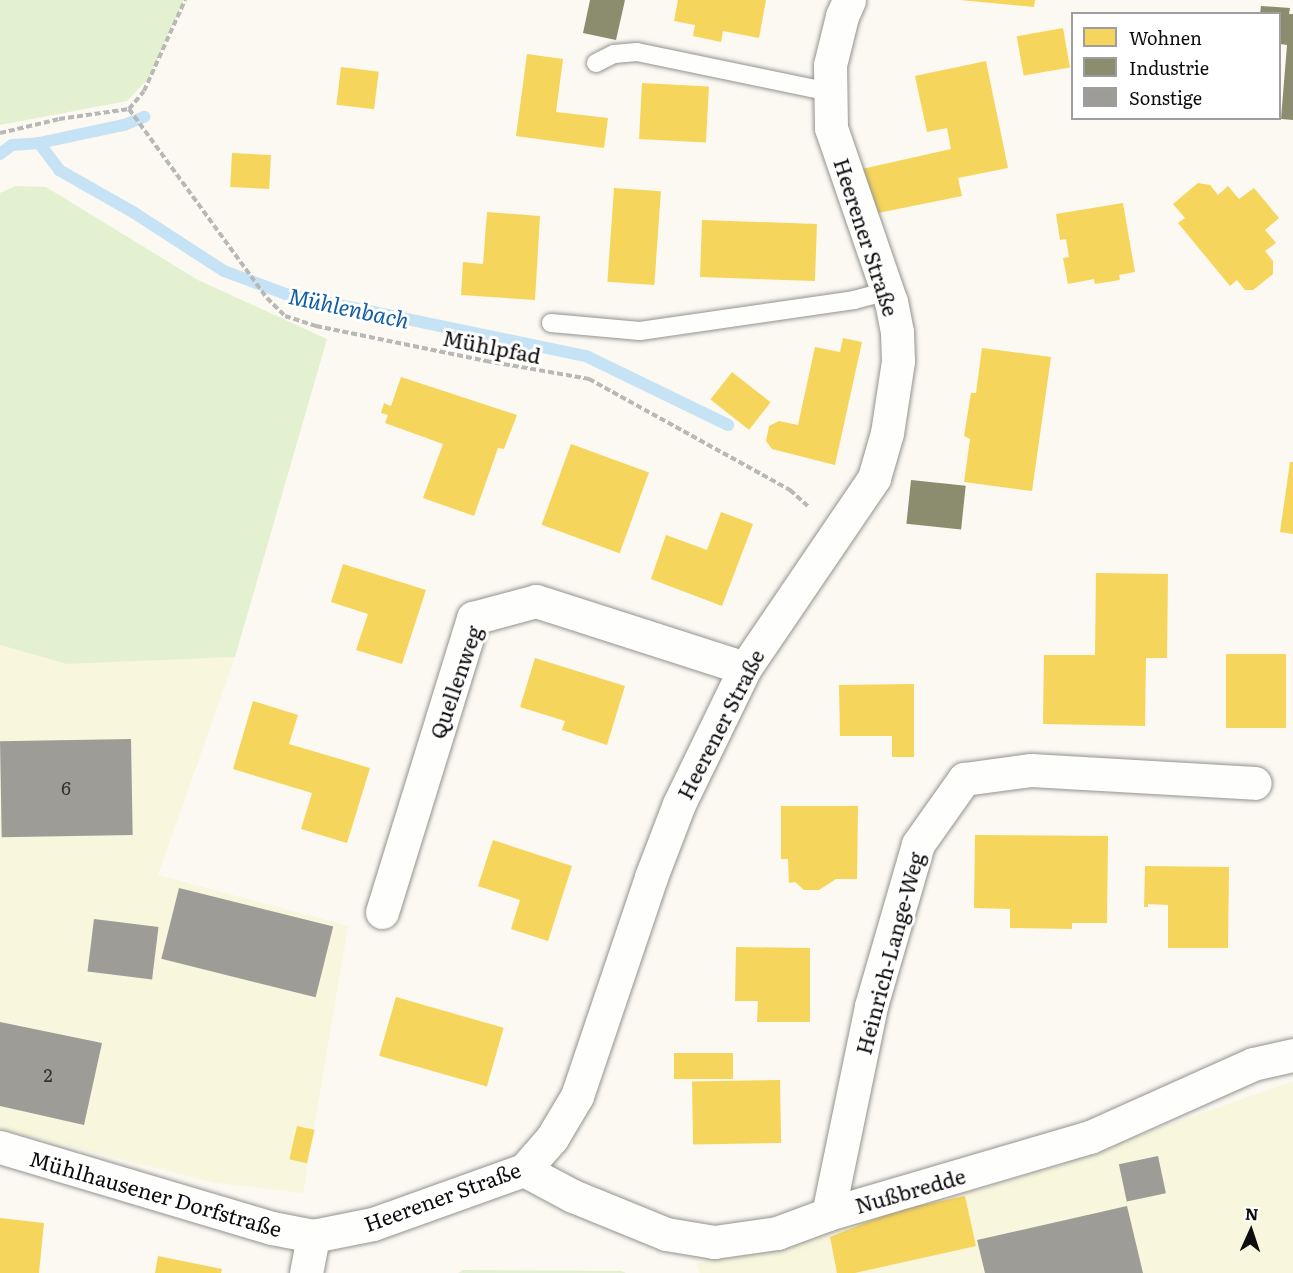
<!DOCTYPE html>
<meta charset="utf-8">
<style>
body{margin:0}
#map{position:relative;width:1293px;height:1273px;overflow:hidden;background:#fbf9f1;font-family:Literata,serif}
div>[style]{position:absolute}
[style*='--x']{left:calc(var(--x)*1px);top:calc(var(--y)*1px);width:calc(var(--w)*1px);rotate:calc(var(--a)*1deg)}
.farmland>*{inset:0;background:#f8f6dd}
.green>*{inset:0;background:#e3f1d1}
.homes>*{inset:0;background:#f6d55c;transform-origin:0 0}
.industry>*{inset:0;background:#8c8c6e;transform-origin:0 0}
.stream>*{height:12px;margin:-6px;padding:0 6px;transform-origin:6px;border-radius:6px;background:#c6e3f6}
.building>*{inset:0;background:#9e9c97;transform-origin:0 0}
.path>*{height:4px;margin-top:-2px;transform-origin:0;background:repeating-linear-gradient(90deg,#b8b8b6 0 6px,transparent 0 9px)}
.roads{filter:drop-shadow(0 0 2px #949390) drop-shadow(0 0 2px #949390)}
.service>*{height:18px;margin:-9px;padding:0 9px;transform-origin:9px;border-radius:9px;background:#fefefd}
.minor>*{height:33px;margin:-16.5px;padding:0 16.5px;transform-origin:16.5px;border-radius:16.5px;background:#fefefd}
.tertiary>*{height:33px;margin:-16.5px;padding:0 16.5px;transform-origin:16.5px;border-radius:16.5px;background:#fefefd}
span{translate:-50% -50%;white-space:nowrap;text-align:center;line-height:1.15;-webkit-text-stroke:6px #fff;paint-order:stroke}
.number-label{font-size:18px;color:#313130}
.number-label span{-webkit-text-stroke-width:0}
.street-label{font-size:21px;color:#0d0d0d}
.water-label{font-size:22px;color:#135da3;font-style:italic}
.legend{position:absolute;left:1071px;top:12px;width:210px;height:108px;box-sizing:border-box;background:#fff;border:2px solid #9e9e9e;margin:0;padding:8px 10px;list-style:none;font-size:18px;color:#0d0d0d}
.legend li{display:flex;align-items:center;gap:12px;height:30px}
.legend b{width:30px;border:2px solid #9e9e9e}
.north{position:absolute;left:1221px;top:1201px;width:60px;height:60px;-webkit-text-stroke:4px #fff;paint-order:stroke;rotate:3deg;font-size:16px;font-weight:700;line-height:24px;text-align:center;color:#0d0d0d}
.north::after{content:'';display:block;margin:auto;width:21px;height:27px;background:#0d0d0d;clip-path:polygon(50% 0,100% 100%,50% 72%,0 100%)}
</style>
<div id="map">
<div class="farmland">
<div style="clip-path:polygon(0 645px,67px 664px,235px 657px,158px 875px,348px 926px,303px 1193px,216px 1183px,0 1129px)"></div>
<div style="clip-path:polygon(1293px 1081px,1293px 1273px,700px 1273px,696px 1264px,1007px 1182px)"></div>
</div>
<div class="green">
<div style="clip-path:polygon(0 0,184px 0,149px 78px,127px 101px,0 125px)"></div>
<div style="clip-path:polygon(15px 186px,46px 187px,198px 280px,327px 339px,235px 657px,67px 664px,0 645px,0 193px)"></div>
<div style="clip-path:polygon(463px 1270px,621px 1271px,626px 1273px,458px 1273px)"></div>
</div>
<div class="homes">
<div style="clip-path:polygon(678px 0,766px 0,759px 38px,723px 31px,721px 42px,693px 36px,695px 25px,674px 21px)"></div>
<div style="clip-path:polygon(960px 0,1035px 0,1034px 7px)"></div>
<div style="left:1063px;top:28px;width:40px;height:47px;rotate:80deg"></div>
<div style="clip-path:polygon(527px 54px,563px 59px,556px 112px,608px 118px,604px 148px,516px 136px)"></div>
<div style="clip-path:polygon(986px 61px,1008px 168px,958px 178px,962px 196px,878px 213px,862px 169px,951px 149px,947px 128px,927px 132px,915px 76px)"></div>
<div style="left:341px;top:67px;width:38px;height:38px;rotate:7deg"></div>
<div style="left:642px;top:83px;width:67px;height:56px;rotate:3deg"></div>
<div style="left:232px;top:153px;width:39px;height:34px;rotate:3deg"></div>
<div style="clip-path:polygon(1198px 183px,1210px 185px,1218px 195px,1228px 186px,1239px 199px,1254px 188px,1279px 218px,1265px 230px,1276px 243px,1265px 251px,1273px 261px,1273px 274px,1253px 290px,1245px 290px,1237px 280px,1230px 286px,1178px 223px,1185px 218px,1173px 204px)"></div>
<div style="left:614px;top:188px;width:47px;height:94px;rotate:4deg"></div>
<div style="clip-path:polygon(1123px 203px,1135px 272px,1119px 275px,1120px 280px,1095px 284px,1094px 279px,1068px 284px,1063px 258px,1069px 257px,1066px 239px,1060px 240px,1056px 214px)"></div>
<div style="clip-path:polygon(487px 212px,540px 216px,535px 300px,461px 295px,463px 262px,483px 264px)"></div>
<div style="left:702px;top:220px;width:115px;height:57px;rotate:2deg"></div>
<div style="clip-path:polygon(843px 338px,862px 342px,835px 465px,772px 449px,766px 441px,769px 426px,779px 421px,798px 425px,815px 347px,840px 352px)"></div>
<div style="clip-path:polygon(982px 348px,1051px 357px,1032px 491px,964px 482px,970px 439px,964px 436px,971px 393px,976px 393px)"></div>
<div style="left:732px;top:372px;width:49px;height:35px;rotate:38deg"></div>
<div style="clip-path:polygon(401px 377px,517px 415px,504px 449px,498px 448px,474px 516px,423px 498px,443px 444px,385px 423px,388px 415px,381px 413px,384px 403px,391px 406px)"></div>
<div style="left:571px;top:444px;width:83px;height:86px;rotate:20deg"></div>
<div style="clip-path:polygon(1290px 462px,1293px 462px,1293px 534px,1280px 532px)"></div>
<div style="clip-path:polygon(721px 512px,753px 524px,722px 606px,651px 579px,666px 535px,707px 550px)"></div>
<div style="clip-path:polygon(343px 564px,426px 590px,402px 664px,356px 650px,368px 614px,331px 602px)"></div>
<div style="clip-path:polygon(1096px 573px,1168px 574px,1167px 658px,1146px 658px,1145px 726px,1043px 724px,1044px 655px,1095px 655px)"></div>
<div style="left:1226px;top:654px;width:60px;height:74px"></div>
<div style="clip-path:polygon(535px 658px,625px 686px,607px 745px,562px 730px,565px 721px,520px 707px)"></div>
<div style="clip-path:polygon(914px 684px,914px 757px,892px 757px,892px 736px,840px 736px,839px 685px)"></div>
<div style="clip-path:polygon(253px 701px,298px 715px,289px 744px,370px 768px,347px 843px,301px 829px,312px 793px,233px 769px)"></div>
<div style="clip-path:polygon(781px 806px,858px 806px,857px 879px,836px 879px,819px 890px,804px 890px,795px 882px,789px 883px,788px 859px,781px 859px)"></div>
<div style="clip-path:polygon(975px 835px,1108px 836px,1107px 923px,1072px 923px,1072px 929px,1010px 928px,1010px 909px,974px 908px)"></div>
<div style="clip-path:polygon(493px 840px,572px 866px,548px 941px,511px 929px,520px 900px,478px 886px)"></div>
<div style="clip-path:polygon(1145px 866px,1229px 867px,1228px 948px,1168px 948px,1168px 905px,1148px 904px,1148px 907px,1144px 907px)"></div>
<div style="clip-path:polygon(736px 947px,810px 948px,810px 1022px,757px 1022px,758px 1001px,735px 1001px)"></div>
<div style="left:396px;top:997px;width:112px;height:61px;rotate:16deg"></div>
<div style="left:733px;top:1053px;width:26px;height:59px;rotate:90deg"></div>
<div style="left:780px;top:1080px;width:63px;height:88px;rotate:89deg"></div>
<div style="left:297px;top:1126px;width:18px;height:34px;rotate:13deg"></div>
<div style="clip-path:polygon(965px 1196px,976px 1246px,855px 1273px,837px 1273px,830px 1237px,898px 1210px)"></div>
<div style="clip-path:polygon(0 1218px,44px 1223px,39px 1273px,0 1273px)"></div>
<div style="clip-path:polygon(158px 1256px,222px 1269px,221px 1273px,155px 1273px)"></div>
</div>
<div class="industry">
<div style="clip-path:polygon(590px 0,625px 0,616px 40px,583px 33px)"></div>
<div style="clip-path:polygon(1261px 6px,1290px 8px,1289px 14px,1293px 14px,1293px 120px,1281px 119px,1287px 45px,1280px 44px,1280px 14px,1260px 14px)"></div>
<div style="left:911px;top:480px;width:55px;height:44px;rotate:6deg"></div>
</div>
<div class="stream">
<div style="--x:39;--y:143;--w:87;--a:-12"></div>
<div style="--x:124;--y:125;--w:22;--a:-22"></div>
<div style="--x:0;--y:154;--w:15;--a:-37"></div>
<div style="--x:12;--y:145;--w:27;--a:-4"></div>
<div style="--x:39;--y:143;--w:34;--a:53"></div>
<div style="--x:59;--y:170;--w:85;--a:29.6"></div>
<div style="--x:133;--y:212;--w:108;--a:33"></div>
<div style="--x:224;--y:271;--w:66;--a:20.4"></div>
<div style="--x:286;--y:294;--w:306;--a:11.7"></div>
<div style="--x:586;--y:356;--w:158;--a:25.9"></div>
</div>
<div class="building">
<div style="left:131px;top:739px;width:96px;height:131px;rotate:89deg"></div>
<div style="left:179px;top:888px;width:159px;height:73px;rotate:14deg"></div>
<div style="left:94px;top:919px;width:65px;height:53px;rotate:7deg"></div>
<div style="clip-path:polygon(0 1022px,102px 1043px,84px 1125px,0 1106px)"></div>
<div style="left:1158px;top:1156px;width:38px;height:40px;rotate:78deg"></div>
<div style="clip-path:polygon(1127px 1206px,1143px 1273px,985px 1273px,977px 1240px)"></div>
</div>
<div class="path">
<div style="--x:129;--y:109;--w:234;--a:53.9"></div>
<div style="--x:267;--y:298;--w:25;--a:45"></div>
<div style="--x:285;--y:316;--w:33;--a:18"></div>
<div style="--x:316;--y:326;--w:174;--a:11.6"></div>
<div style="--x:486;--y:361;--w:105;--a:9.9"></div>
<div style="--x:589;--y:379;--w:230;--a:28.9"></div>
<div style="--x:790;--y:490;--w:24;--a:42"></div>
<div style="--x:0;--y:133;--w:61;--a:-13.3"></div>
<div style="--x:59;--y:119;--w:71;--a:-8.1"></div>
<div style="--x:129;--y:109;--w:23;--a:-50"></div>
<div style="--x:144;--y:91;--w:100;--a:-65.7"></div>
</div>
<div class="roads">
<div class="service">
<div style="--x:596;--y:63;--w:20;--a:-27"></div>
<div style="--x:614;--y:54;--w:23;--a:-5"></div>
<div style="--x:637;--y:52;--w:197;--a:11.7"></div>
<div style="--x:551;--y:323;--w:89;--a:5.1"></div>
<div style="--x:640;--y:331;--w:216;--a:-8.2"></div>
<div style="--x:854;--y:300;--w:34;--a:-15"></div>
</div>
<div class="minor">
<div style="--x:382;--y:912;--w:308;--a:-72.8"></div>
<div style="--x:473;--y:618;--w:65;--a:-15.1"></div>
<div style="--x:536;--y:601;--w:219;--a:17.8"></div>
<div style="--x:0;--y:1147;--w:284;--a:16.6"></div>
<div style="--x:272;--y:1228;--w:42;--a:11"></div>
<div style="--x:524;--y:1170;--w:55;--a:28"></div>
<div style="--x:573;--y:1196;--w:100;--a:22.2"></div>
<div style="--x:666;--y:1234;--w:49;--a:9.5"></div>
<div style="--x:714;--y:1242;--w:64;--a:-8.1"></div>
<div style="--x:777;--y:1233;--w:54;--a:-20.4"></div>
<div style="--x:828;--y:1214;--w:273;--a:-16.4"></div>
<div style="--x:1090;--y:1137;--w:179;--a:-24.1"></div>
<div style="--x:1253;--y:1064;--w:41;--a:-12.7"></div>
<div style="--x:828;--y:1214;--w:212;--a:-78.3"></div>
<div style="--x:871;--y:1006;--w:169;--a:-73.8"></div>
<div style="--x:918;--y:844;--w:80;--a:-54.7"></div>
<div style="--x:964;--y:779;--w:68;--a:-7.7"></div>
<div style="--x:1031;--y:770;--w:224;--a:3.3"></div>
</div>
<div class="tertiary">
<div style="--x:306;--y:1273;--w:38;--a:-79"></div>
<div style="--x:313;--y:1236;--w:61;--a:-11.3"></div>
<div style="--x:373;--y:1224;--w:160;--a:-19.7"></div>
<div style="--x:524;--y:1170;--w:43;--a:-48.8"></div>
<div style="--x:552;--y:1138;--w:49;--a:-59.2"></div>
<div style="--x:577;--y:1096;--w:231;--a:-71.3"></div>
<div style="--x:651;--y:877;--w:78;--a:-69"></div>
<div style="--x:679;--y:804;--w:151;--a:-64.1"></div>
<div style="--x:745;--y:668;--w:230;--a:-55.8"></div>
<div style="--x:874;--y:478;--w:47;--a:-73.9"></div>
<div style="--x:887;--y:433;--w:73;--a:-81.3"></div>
<div style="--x:898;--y:361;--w:29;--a:-92"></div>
<div style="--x:897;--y:332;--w:31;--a:-101"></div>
<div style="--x:891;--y:302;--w:184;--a:-109"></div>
<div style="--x:831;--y:128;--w:63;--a:-90.9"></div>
<div style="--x:830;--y:65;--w:50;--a:-76.2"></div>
<div style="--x:842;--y:16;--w:17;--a:-66"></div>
</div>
</div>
<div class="number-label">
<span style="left:66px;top:788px">6</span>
<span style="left:48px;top:1075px">2</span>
</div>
<div class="street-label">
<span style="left:867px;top:237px;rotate:72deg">Heerener Straße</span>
<span style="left:492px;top:346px;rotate:11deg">Mühlpfad</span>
<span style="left:455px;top:682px;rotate:-71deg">Quellenweg</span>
<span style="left:720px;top:724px;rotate:-63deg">Heerener Straße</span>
<span style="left:889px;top:953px;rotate:-75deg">Heinrich-Lange-Weg</span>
<span style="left:910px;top:1190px;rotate:-16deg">Nußbredde</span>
<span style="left:156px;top:1193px;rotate:16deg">Mühlhausener Dorfstraße</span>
<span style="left:442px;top:1196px;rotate:-20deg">Heerener Straße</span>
</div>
<div class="water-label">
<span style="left:349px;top:307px;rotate:12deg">Mühlenbach</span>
</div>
<ul class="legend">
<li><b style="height:16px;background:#f6d55c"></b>Wohnen</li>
<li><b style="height:16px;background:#8c8c6e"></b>Industrie</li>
<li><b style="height:16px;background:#9e9c97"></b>Sonstige</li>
</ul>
<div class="north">N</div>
</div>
